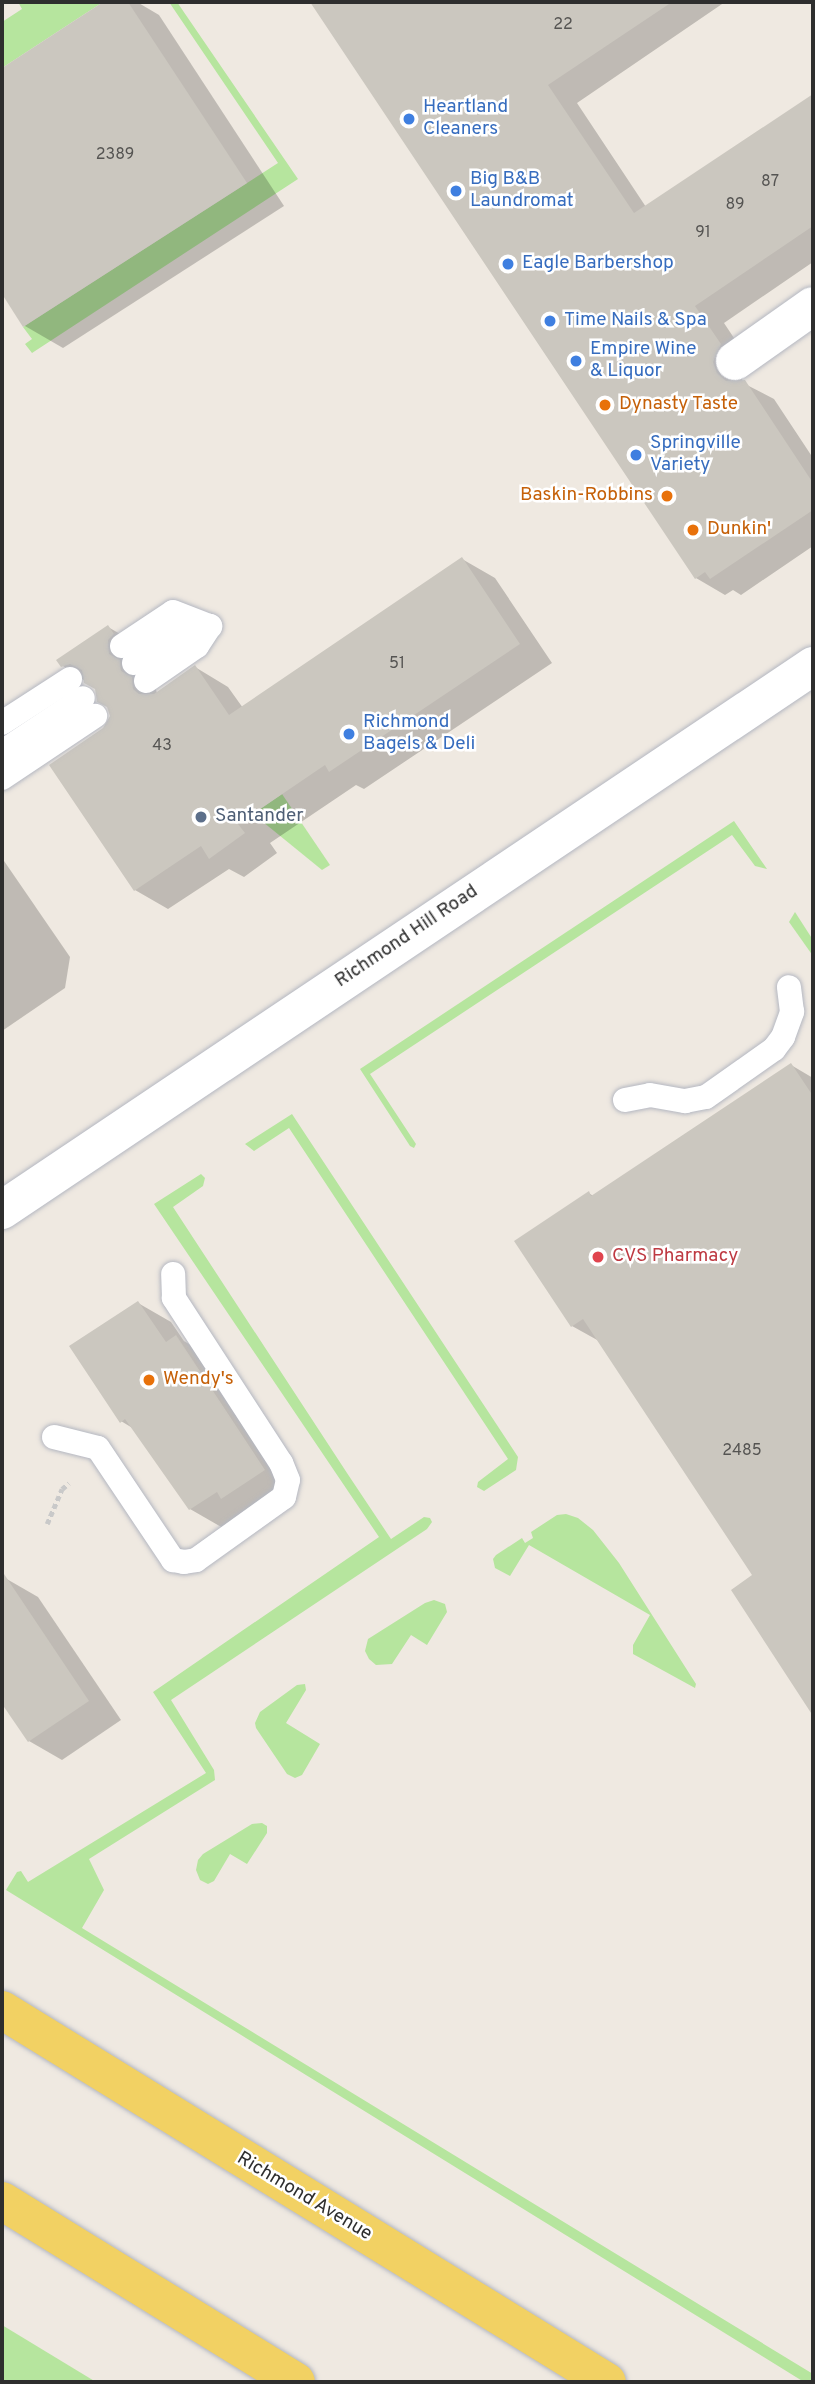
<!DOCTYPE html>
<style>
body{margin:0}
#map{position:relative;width:815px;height:2384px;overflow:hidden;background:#efe9e1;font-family:Overpass,sans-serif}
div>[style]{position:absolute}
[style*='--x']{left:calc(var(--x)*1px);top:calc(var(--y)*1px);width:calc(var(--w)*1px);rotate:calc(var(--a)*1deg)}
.green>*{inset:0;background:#b6e59e}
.shadow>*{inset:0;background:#0003}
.building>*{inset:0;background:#cbc7bf}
.path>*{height:4.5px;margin-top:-2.25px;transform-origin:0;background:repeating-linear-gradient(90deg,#c9c9c9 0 5px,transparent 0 8.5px)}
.roads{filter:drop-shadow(0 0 2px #b4b7c1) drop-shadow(0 0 2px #b4b7c1)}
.service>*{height:24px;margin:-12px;padding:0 12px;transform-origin:12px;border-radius:12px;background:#fff}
.minor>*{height:38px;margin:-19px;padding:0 19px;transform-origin:19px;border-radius:19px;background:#fff}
.tertiary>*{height:38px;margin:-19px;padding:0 19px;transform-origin:19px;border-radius:19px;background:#fff}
.primary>*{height:38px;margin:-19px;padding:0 19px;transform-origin:19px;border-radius:19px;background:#f2d163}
.dots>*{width:19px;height:19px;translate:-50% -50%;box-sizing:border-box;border:4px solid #fff;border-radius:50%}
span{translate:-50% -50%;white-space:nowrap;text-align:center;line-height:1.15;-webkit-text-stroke:5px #fff;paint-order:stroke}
.number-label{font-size:16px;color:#555452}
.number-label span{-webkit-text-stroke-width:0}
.shop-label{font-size:19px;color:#366cbe}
.left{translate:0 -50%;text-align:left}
.food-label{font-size:19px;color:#c56008}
.right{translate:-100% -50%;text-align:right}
.service-label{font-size:19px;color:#4e5e75}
.street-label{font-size:19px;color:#2e2e2e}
.health-label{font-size:19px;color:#be3a42}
.frame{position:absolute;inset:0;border:4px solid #2e2e2e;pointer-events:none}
</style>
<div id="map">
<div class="green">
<div style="clip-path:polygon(18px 2px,103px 2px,2px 68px,2px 22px,22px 9px)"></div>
<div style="clip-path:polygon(169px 2px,177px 2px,298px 179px,32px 353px,25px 344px,32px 339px,23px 327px,278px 163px)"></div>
<div style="clip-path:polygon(282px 794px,330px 865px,322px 870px,263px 822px,257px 811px)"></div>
<div style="clip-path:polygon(734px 821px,767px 869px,755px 866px,732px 835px,370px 1074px,416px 1144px,414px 1148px,410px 1146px,360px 1069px)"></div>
<div style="clip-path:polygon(795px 912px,813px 940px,813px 956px,789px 922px)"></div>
<div style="clip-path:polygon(292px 1114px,518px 1457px,516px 1470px,484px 1491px,477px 1487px,478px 1482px,508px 1459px,289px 1128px,254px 1151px,245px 1144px)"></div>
<div style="clip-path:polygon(201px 1174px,205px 1178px,203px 1186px,173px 1207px,347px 1473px,391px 1539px,424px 1517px,430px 1518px,432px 1522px,427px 1529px,171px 1700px,214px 1770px,215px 1780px,89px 1859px,104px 1890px,82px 1928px,813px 2374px,813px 2382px,804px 2382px,6px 1890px,17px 1872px,21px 1871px,28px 1882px,206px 1773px,153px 1692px,379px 1537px,154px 1204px)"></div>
<div style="clip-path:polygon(566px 1514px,578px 1518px,593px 1530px,619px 1563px,696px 1684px,695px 1688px,633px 1654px,633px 1645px,650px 1615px,529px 1545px,510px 1576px,495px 1568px,493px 1559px,496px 1555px,522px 1538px,525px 1543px,533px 1538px,531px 1532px,557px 1515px)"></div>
<div style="clip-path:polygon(434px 1600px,445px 1604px,447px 1612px,427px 1645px,411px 1635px,392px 1664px,376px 1665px,369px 1659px,365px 1651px,368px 1639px,425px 1603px)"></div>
<div style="clip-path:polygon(305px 1684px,306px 1690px,286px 1723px,320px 1744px,302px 1775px,295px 1778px,287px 1774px,256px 1728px,255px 1723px,260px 1712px,297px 1685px)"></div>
<div style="clip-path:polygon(262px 1823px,267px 1826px,267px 1833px,247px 1864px,230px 1854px,214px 1881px,208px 1884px,200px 1880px,196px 1870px,198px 1860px,203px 1854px,252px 1824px)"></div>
<div style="clip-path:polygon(2px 2325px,96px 2382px,2px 2382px)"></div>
</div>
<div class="shadow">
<div style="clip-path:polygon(106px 2px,137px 2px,159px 15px,284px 206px,63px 348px,25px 326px,2px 290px,2px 70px)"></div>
<div style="clip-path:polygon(312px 2px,725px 2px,577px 103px,646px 207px,813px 96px,813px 262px,724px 323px,750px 362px,741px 382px,774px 399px,813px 458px,813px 546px,741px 595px,733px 590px,725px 595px,696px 578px)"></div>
<div style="clip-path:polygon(462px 559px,495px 578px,552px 663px,364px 789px,356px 785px,270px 843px,277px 853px,244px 877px,229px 869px,168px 909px,135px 890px,109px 707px,97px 689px,63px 666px,108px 627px,141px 646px,157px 693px,195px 667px,228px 687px,243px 708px)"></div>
<div style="clip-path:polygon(2px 858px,70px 957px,65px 988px,2px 1031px)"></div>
<div style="clip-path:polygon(791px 1065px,813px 1078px,813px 1706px,754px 1576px,599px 1341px,572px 1326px,589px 1193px,593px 1196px)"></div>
<div style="clip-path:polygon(138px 1303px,171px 1322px,184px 1341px,209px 1356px,297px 1489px,223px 1528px,190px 1509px,134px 1429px,121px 1421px)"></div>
<div style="clip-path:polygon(5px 1578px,38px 1597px,121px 1720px,62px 1760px,29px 1741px,2px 1701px,2px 1580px)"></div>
</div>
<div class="building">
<div style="clip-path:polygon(103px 2px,128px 2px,247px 183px,23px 327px,2px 294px,2px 68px)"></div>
<div style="clip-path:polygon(310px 2px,672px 2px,548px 85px,634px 213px,813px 94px,813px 226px,695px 306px,721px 344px,713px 362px,717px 373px,726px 381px,745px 380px,813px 483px,813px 510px,710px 579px,705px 572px,695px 579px)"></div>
<div style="clip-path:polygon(462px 557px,520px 644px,329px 772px,325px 765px,238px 824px,245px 833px,209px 859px,201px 846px,134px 891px,49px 765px,103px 728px,110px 716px,107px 707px,97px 702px,95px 689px,84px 683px,82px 670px,70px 664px,61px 667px,56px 660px,108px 625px,114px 634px,108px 640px,109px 654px,120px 660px,121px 671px,132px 677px,133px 689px,139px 694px,154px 694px,195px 665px,229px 715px)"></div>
<div style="clip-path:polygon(791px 1063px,813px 1096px,813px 1716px,731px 1590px,752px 1575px,583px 1319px,571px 1327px,514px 1241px,589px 1191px,591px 1196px)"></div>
<div style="clip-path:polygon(138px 1301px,166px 1342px,176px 1335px,265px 1470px,221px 1499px,217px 1492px,189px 1510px,125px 1419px,120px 1423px,69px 1346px)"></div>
<div style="clip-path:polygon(2px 1571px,89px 1701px,28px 1742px,2px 1704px)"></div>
</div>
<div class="path">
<div style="--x:47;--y:1524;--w:38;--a:-67"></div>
<div style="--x:62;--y:1489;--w:9;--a:-41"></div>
</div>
<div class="roads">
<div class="service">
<div style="--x:122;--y:646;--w:61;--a:-33.7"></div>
<div style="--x:173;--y:612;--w:40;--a:21"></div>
<div style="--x:134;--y:663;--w:59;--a:-34"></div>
<div style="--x:183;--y:630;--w:26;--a:-9"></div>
<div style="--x:146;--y:681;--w:62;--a:-34.5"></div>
<div style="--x:197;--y:646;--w:24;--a:-57"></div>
<div style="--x:2;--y:723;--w:81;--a:-32.9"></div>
<div style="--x:2;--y:752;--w:97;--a:-33.7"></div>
<div style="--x:2;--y:778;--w:112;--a:-33.7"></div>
<div style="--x:625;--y:1100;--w:25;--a:-11"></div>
<div style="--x:650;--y:1095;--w:36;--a:10"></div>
<div style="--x:685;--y:1101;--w:21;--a:-11"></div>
<div style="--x:706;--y:1097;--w:83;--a:-35.2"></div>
<div style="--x:774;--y:1049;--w:15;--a:-53"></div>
<div style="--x:783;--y:1037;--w:27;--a:-70"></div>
<div style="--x:792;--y:1012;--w:25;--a:-97"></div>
<div style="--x:54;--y:1437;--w:45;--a:14"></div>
<div style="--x:98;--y:1448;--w:135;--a:56.2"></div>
<div style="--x:173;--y:1560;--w:11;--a:10"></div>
<div style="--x:184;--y:1562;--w:12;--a:-9"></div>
<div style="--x:196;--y:1560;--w:108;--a:-35.6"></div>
<div style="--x:284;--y:1497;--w:17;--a:-77"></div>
<div style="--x:288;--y:1480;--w:18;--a:-112"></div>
<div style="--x:281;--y:1463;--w:197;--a:-123"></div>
<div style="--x:174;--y:1298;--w:24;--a:-92"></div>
</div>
<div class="minor">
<div style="--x:735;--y:361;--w:95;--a:-35.2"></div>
</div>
<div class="tertiary">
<div style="--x:2;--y:1210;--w:977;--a:-33.85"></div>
</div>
<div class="primary">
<div style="--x:2;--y:2010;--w:710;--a:31.59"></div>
<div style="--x:2;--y:2201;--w:345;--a:31.6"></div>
</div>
</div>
<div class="dots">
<div style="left:409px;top:119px;background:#3f7fe0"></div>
<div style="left:456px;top:191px;background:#3f7fe0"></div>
<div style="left:508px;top:264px;background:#3f7fe0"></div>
<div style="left:550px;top:321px;background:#3f7fe0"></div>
<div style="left:576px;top:361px;background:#3f7fe0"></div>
<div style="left:605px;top:405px;background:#e8710a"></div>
<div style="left:636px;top:455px;background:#3f7fe0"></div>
<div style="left:667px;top:496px;background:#e8710a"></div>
<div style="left:693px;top:530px;background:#e8710a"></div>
<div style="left:349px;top:734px;background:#3f7fe0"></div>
<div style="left:201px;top:817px;background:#5c6f8a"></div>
<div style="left:598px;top:1257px;background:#e0444e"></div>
<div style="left:149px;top:1380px;background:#e8710a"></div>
</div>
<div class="number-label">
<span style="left:563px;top:25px">22</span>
<span style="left:115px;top:155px">2389</span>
<span style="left:770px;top:182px">87</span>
<span style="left:735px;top:205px">89</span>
<span style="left:703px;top:233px">91</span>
<span style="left:397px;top:664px">51</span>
<span style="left:162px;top:746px">43</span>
<span style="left:742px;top:1451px">2485</span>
</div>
<div class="shop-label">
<span class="left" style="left:423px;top:119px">Heartland<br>Cleaners</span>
<span class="left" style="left:470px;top:191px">Big B&amp;B<br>Laundromat</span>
<span class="left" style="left:522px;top:264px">Eagle Barbershop</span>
<span class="left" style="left:564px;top:321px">Time Nails &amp; Spa</span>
<span class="left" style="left:590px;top:361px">Empire Wine<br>&amp; Liquor</span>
<span class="left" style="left:650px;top:455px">Springville<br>Variety</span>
<span class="left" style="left:363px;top:734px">Richmond<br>Bagels &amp; Deli</span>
</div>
<div class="food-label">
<span class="left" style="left:619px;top:405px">Dynasty Taste</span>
<span class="right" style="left:653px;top:496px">Baskin-Robbins</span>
<span class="left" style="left:707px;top:530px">Dunkin'</span>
<span class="left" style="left:163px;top:1380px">Wendy's</span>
</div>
<div class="service-label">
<span class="left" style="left:215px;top:817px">Santander</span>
</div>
<div class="street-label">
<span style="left:407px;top:937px;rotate:-34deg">Richmond Hill Road</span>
<span style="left:304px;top:2197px;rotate:31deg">Richmond Avenue</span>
</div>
<div class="health-label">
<span class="left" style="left:612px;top:1257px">CVS Pharmacy</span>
</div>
<div class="frame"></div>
</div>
